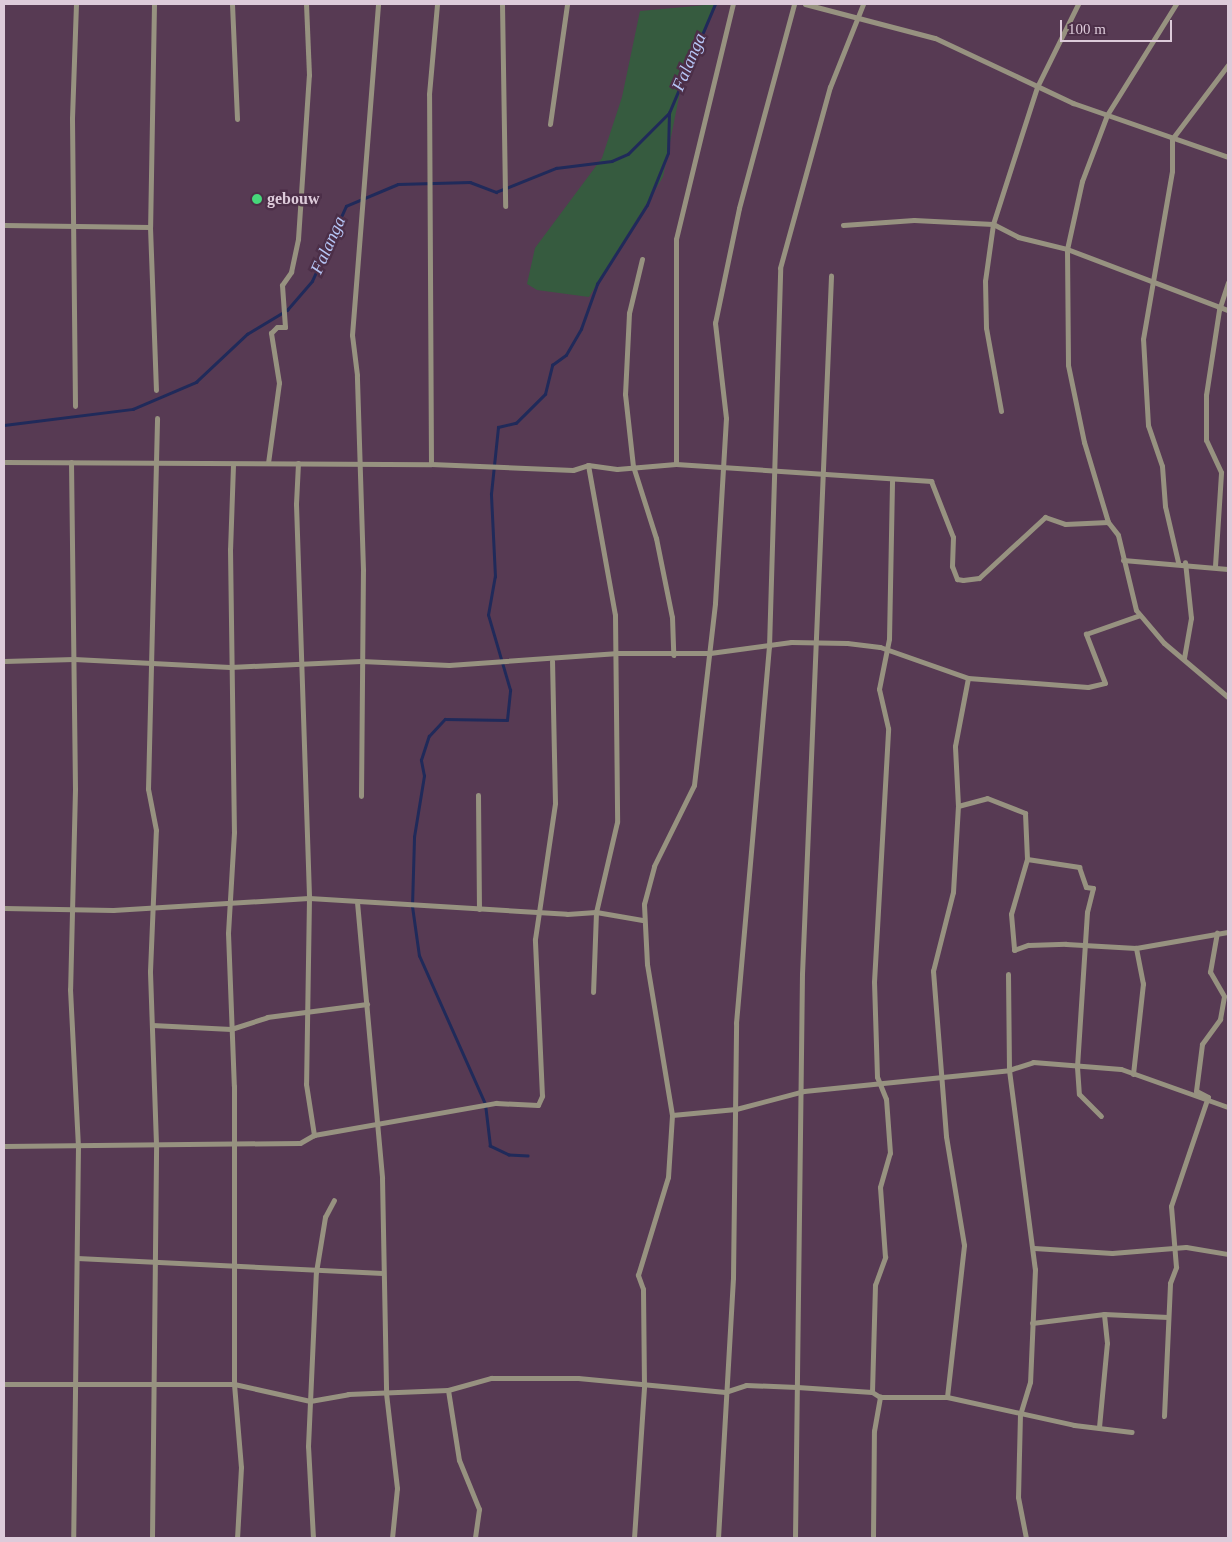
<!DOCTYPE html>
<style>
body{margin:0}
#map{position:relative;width:1232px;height:1542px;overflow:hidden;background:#573a53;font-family:"Times New Roman",serif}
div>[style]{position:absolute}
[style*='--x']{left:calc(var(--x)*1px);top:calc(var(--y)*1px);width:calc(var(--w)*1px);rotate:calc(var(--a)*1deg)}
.green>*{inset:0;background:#365b3f}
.stream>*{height:2.5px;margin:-1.25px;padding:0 1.25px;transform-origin:1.25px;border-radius:1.25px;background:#202a5a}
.minor>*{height:5px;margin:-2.5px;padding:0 2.5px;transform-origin:2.5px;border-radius:2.5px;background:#979280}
.dots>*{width:14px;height:14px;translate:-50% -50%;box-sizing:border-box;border:2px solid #4c2f48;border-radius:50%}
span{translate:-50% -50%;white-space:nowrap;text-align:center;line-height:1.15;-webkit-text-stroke:5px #4c2f48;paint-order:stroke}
.poi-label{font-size:16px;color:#ddcbda;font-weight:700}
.left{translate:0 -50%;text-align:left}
.water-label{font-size:18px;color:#b6c5f5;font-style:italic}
.frame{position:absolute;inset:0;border:5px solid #ddcbda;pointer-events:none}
.scale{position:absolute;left:1060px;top:20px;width:112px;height:22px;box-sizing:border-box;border:2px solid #ddcbda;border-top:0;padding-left:6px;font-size:15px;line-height:18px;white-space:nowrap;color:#ddcbda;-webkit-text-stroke:4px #4c2f48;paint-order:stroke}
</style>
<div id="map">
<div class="green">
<div style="clip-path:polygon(717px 4px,681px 87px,663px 177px,589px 297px,537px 290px,527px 284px,535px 248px,602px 158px,622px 97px,640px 11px)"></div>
</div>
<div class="stream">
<div style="--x:4;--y:425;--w:130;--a:-7.1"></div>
<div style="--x:133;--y:409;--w:69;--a:-23.2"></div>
<div style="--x:196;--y:382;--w:70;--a:-43.3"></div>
<div style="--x:247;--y:334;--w:47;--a:-31"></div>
<div style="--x:287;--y:310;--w:38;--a:-49"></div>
<div style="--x:312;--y:281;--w:82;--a:-65.6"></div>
<div style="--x:346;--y:206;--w:56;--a:-22.9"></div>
<div style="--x:398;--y:184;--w:72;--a:-1.6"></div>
<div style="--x:470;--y:182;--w:28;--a:21"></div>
<div style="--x:496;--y:192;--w:65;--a:-21.8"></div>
<div style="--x:556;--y:168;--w:56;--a:-7.1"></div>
<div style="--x:612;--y:161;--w:17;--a:-24"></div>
<div style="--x:628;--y:154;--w:58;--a:-45"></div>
<div style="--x:669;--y:113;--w:118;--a:-67.1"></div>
<div style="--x:528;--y:1156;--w:19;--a:-177"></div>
<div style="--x:509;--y:1155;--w:21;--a:-155"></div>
<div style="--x:490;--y:1146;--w:42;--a:-96.8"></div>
<div style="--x:485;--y:1104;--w:162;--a:-114"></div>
<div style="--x:419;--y:956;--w:50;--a:-98"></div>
<div style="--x:412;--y:906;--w:69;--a:-88.3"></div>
<div style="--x:414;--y:837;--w:62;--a:-80.7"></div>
<div style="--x:424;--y:776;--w:16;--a:-101"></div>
<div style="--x:421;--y:760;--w:25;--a:-72"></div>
<div style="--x:429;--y:736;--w:23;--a:-47"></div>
<div style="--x:445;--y:719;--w:62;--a:0.9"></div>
<div style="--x:507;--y:720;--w:30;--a:-84"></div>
<div style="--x:510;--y:690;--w:78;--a:-106.3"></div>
<div style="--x:488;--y:615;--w:39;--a:-80"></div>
<div style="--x:495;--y:577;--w:83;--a:-92.8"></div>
<div style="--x:491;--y:494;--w:67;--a:-84"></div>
<div style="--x:498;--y:427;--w:18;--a:-13"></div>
<div style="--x:516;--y:423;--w:41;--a:-45"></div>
<div style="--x:545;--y:394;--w:30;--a:-76"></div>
<div style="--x:552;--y:365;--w:17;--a:-36"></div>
<div style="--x:566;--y:355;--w:30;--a:-60"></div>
<div style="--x:581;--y:329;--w:48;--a:-70.4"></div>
<div style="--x:597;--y:284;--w:93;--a:-57.7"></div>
<div style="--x:647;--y:205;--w:56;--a:-68"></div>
<div style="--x:668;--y:153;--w:40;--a:-88.6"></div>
</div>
<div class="minor">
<div style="--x:154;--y:4;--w:223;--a:91"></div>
<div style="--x:150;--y:227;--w:163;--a:87.9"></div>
<div style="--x:232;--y:4;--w:115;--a:87.5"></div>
<div style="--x:502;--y:4;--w:202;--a:89.1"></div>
<div style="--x:805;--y:4;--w:134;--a:14.7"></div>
<div style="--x:935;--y:38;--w:153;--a:25.2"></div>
<div style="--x:1073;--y:103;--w:164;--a:19.2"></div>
<div style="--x:1176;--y:4;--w:131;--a:121.9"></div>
<div style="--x:1107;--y:115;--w:71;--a:110.7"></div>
<div style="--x:1082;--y:181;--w:70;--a:102.4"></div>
<div style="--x:1067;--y:249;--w:116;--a:89.5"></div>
<div style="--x:1068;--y:365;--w:79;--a:78.3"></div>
<div style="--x:1084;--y:442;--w:84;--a:73.3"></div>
<div style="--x:1108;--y:522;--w:16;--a:52"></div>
<div style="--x:1118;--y:535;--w:77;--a:76.5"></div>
<div style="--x:1136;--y:610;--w:43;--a:49.7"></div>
<div style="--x:1164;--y:643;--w:84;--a:40.2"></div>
<div style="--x:550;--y:124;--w:121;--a:-81.9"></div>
<div style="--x:4;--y:225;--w:146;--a:0.8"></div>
<div style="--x:843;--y:225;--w:71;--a:-4"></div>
<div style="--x:914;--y:220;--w:79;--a:2.9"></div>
<div style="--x:993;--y:224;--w:28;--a:27"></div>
<div style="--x:1018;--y:237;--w:50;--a:13.8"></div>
<div style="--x:1067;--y:249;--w:172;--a:20.8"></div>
<div style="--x:642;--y:259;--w:56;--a:103.5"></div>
<div style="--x:629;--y:313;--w:81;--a:92.8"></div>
<div style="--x:625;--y:394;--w:72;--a:83.7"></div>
<div style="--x:633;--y:466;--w:76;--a:72.3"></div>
<div style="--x:656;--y:538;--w:81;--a:78.6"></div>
<div style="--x:672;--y:617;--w:38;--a:88"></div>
<div style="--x:75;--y:406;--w:288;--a:-90.6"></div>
<div style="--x:72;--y:118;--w:114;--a:-88"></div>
<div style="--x:1001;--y:411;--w:84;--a:-100.2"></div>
<div style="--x:986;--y:328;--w:47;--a:-91.2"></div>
<div style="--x:985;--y:281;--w:58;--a:-82"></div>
<div style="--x:993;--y:224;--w:144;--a:-72.2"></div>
<div style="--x:1037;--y:87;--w:93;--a:-63.7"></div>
<div style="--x:4;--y:462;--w:427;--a:0.3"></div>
<div style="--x:431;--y:464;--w:142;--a:2.4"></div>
<div style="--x:573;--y:470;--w:16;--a:-18"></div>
<div style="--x:588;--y:465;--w:29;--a:8"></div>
<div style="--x:617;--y:469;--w:59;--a:-4.8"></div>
<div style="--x:676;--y:464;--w:256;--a:3.8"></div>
<div style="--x:931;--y:481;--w:60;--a:68.6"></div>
<div style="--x:953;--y:537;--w:29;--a:92"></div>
<div style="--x:952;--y:566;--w:14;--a:69"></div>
<div style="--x:957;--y:579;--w:6;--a:9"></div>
<div style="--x:963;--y:580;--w:16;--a:-7"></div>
<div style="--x:979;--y:578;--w:90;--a:-42.7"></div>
<div style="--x:1045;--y:517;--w:21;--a:19"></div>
<div style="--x:1065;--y:524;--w:43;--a:-2.7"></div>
<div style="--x:71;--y:462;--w:327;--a:89.3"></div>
<div style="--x:75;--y:789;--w:200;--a:91.4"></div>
<div style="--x:70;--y:989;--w:157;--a:87.1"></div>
<div style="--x:78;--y:1146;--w:392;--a:90.7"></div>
<div style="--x:268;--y:463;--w:81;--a:-82.2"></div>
<div style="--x:279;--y:383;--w:51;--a:-99.1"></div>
<div style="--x:271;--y:333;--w:8;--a:-45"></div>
<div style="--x:277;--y:327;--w:8;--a:0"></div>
<div style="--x:285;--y:327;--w:42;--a:-94.1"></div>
<div style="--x:282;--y:285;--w:16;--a:-55"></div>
<div style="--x:291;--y:272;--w:34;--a:-78"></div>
<div style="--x:298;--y:239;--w:164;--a:-86.2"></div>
<div style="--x:309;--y:75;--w:71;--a:-92.4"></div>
<div style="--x:298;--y:463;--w:41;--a:92.8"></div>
<div style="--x:296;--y:504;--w:394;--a:88.1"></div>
<div style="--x:309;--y:898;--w:186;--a:90.9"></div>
<div style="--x:306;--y:1084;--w:52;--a:81.1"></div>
<div style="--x:431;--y:464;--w:370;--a:-90.3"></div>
<div style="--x:429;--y:94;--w:90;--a:-84.9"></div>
<div style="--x:676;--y:464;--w:225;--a:-90"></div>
<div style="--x:676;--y:239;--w:242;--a:-76.4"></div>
<div style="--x:233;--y:465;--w:84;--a:92"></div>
<div style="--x:230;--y:549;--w:283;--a:89.2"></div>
<div style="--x:234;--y:832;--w:101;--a:93.4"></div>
<div style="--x:228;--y:933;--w:153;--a:87.8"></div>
<div style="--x:234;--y:1086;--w:298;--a:90"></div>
<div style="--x:234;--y:1384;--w:83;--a:85.2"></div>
<div style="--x:241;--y:1467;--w:71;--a:93.2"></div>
<div style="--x:588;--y:465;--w:152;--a:79.8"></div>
<div style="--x:615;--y:615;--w:207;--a:89.4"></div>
<div style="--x:617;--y:822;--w:92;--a:103.1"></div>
<div style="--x:596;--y:912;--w:80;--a:92.1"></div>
<div style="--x:1123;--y:560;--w:105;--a:4.9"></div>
<div style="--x:1178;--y:562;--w:57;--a:-103.1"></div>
<div style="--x:1165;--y:506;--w:40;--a:-94.3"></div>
<div style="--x:1162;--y:466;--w:43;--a:-108.9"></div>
<div style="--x:1148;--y:425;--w:86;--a:-93.3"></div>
<div style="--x:1143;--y:339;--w:170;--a:-80.2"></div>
<div style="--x:1172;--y:171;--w:32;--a:-90"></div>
<div style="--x:1172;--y:139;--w:93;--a:-52.9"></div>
<div style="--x:1215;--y:566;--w:94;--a:-86.3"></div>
<div style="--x:1221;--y:472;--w:35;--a:-115"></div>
<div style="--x:1206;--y:440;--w:45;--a:-90"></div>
<div style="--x:1206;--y:395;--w:86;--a:-81.3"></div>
<div style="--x:1219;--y:310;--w:29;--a:-72"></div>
<div style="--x:1184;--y:658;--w:41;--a:-80.1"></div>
<div style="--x:1191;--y:618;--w:56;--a:-96.1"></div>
<div style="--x:4;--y:661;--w:70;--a:-1.6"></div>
<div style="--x:74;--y:659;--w:156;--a:2.9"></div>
<div style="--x:230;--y:667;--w:131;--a:-2.6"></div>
<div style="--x:361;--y:661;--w:88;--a:2.6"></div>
<div style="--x:449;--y:665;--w:166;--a:-4.1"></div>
<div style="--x:615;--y:653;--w:95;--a:0"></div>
<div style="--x:710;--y:653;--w:82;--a:-7.7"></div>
<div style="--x:791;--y:642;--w:56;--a:1"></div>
<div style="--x:847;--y:643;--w:33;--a:7"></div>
<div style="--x:880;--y:647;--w:93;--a:19.4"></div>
<div style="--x:968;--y:678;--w:120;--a:4.3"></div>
<div style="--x:1088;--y:687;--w:17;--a:-13"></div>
<div style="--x:1105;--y:683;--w:53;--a:-111.2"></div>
<div style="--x:1086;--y:634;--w:57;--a:-19.4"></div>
<div style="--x:478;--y:795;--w:114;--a:89.5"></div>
<div style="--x:361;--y:796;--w:226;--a:-89.5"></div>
<div style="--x:363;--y:570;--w:195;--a:-91.8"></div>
<div style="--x:357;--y:375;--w:40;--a:-97.1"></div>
<div style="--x:352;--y:335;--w:332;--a:-85.5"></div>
<div style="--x:958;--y:806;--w:30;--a:-15"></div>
<div style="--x:987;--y:798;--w:41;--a:21.5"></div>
<div style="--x:1025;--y:813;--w:46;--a:87.5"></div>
<div style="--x:1027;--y:859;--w:53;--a:8.7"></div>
<div style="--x:1079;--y:867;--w:21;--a:71"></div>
<div style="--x:1086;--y:887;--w:7;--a:8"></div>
<div style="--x:1093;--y:888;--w:25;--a:104"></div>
<div style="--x:1087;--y:912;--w:155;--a:93.7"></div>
<div style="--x:1077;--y:1067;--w:27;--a:86"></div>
<div style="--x:1079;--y:1094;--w:31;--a:45"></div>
<div style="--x:1027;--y:859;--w:57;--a:106.2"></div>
<div style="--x:1011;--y:914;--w:36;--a:85"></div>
<div style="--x:1014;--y:950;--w:15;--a:-20"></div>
<div style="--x:1028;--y:945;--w:38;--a:-2"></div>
<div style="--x:1066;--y:944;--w:70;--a:3.3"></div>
<div style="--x:1136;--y:948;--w:93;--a:-9.9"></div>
<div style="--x:357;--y:902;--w:277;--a:84.8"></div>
<div style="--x:382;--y:1178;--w:215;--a:88.9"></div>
<div style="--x:386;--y:1393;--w:96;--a:83.4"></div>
<div style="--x:397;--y:1488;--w:50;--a:95.7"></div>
<div style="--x:4;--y:908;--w:109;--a:1.1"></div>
<div style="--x:113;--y:910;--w:196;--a:-3.5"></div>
<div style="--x:309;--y:898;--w:258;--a:3.5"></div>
<div style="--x:567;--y:914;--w:29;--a:-4"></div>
<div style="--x:596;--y:912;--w:47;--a:9.9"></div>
<div style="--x:1008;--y:974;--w:96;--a:89.4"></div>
<div style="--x:1009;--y:1070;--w:201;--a:82.6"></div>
<div style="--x:1035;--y:1269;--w:113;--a:92.5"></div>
<div style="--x:1030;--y:1382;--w:34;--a:107"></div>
<div style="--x:1020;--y:1414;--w:40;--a:91.4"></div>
<div style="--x:1019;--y:1454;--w:43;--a:91.3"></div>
<div style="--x:1018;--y:1497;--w:42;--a:79"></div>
<div style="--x:152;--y:1025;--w:79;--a:2.9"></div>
<div style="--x:231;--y:1029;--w:38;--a:-18"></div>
<div style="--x:267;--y:1017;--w:101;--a:-7.4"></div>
<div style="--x:1133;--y:1074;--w:91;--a:-83.7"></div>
<div style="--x:1143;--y:984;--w:37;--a:-101"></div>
<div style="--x:672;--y:1115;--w:64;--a:-5.4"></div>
<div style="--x:736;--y:1109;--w:70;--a:-14.8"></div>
<div style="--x:804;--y:1091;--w:206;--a:-5.8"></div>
<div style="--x:1009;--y:1070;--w:25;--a:-18"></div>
<div style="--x:1033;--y:1062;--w:88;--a:4.5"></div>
<div style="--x:1121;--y:1069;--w:114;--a:19.6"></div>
<div style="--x:4;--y:1146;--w:296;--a:-0.6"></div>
<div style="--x:300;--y:1143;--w:16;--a:-30"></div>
<div style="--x:314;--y:1135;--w:185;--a:-10"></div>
<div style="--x:496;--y:1103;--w:42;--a:2.7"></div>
<div style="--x:538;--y:1105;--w:10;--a:-66"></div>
<div style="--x:542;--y:1096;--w:157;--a:-92.6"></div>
<div style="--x:535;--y:939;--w:137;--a:-81.6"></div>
<div style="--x:555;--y:803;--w:142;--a:-91.2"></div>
<div style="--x:1034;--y:1248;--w:78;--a:3.7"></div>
<div style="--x:1112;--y:1253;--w:74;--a:-4.6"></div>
<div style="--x:1186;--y:1247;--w:43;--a:9.5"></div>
<div style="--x:77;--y:1258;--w:306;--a:2.8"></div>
<div style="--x:1032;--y:1323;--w:73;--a:-7.1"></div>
<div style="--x:1104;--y:1314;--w:64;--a:2.7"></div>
<div style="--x:4;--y:1384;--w:230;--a:0"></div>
<div style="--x:234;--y:1384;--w:78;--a:12.6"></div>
<div style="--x:310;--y:1401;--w:39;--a:-10"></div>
<div style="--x:348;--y:1394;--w:100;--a:-2.3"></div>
<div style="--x:448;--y:1390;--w:45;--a:-15.6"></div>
<div style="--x:491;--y:1378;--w:87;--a:0"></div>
<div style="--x:578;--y:1378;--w:148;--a:5.4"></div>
<div style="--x:725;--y:1392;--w:22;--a:-18"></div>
<div style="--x:746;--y:1385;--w:51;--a:2.2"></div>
<div style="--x:797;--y:1387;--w:75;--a:3.8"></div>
<div style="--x:872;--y:1392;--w:9;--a:32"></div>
<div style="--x:880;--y:1397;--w:67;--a:0"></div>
<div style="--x:947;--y:1397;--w:130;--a:12.4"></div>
<div style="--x:1074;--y:1425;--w:58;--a:6.9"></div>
<div style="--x:448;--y:1390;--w:71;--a:81.1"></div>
<div style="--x:459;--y:1460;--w:53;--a:67.8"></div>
<div style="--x:479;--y:1509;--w:29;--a:98"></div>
<div style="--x:872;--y:1392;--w:107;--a:-88.4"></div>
<div style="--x:875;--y:1285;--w:30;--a:-70"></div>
<div style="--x:885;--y:1257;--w:70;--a:-94.1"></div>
<div style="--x:880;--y:1187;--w:35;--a:-74"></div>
<div style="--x:890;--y:1153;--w:54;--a:-94.2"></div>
<div style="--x:886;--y:1099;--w:24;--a:-112"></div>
<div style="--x:877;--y:1077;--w:95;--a:-91.8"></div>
<div style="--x:874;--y:982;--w:254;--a:-86.8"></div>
<div style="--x:888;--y:728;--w:40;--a:-103"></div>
<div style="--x:879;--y:689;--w:51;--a:-78.7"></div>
<div style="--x:889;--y:639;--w:160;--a:-88.9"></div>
<div style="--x:947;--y:1397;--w:153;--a:-83.6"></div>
<div style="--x:964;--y:1245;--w:110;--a:-99.4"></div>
<div style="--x:946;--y:1136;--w:166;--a:-94.5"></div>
<div style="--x:933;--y:971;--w:81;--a:-75.8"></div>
<div style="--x:953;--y:892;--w:86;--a:-86.7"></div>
<div style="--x:958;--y:806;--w:60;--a:-92.9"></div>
<div style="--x:955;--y:746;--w:69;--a:-79.2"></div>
<div style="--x:1164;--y:1416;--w:133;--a:-87.4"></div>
<div style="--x:1170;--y:1283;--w:17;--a:-69"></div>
<div style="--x:1176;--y:1267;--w:61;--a:-94.7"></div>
<div style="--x:1171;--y:1206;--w:115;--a:-71.3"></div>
<div style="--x:1208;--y:1097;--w:13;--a:-153"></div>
<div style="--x:1196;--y:1091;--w:47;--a:-82.7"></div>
<div style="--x:1202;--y:1044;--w:31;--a:-54"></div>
<div style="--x:1220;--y:1019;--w:23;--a:-80"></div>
<div style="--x:1224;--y:996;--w:28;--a:-120"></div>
<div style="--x:1210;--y:972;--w:40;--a:-80"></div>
<div style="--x:1099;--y:1427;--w:84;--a:-84.6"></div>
<div style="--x:1107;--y:1343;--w:29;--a:-96"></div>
<div style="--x:152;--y:1538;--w:394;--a:-89.4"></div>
<div style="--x:156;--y:1144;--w:173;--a:-92"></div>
<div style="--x:150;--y:971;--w:141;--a:-87.6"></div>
<div style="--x:156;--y:830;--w:42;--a:-101"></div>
<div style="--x:148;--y:789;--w:371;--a:-88.6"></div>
<div style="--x:313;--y:1538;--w:92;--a:-93.1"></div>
<div style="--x:308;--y:1446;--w:174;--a:-87.4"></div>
<div style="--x:316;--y:1272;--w:56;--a:-80.7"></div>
<div style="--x:325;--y:1217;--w:19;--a:-62"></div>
<div style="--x:634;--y:1538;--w:152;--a:-86.2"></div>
<div style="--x:644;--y:1386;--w:97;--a:-90.6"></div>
<div style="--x:643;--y:1289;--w:15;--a:-110"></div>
<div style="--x:638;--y:1275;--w:102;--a:-73"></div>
<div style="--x:668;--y:1177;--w:62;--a:-86.3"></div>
<div style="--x:672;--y:1115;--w:153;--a:-99.4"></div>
<div style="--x:647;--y:964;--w:60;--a:-92.9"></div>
<div style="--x:644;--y:904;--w:39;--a:-75"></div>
<div style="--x:654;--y:866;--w:90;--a:-63.7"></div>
<div style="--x:694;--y:785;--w:183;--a:-83.4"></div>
<div style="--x:715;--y:603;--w:185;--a:-86.6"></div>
<div style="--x:726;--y:418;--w:96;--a:-96.6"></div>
<div style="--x:715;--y:323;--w:117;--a:-78.2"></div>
<div style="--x:739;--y:208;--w:211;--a:-74.9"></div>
<div style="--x:718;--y:1538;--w:260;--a:-86.7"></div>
<div style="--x:733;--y:1278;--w:255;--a:-89.3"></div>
<div style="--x:736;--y:1023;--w:377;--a:-85"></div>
<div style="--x:769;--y:647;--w:379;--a:-88.3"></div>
<div style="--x:780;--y:268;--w:188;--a:-74.6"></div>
<div style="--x:830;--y:87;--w:89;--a:-68.3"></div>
<div style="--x:795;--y:1538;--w:564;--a:-89.29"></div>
<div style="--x:802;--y:974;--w:699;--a:-87.62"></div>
<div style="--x:873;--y:1538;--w:107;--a:-89.5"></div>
<div style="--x:874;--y:1431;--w:35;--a:-80"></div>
</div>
<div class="dots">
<div style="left:257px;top:199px;background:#46d77a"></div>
</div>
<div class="poi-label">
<span class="left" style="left:267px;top:199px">gebouw</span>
</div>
<div class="water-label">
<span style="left:689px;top:62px;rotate:-67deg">Falanga</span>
<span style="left:328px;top:245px;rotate:-66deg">Falanga</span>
</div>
<div class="frame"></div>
<div class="scale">100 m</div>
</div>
